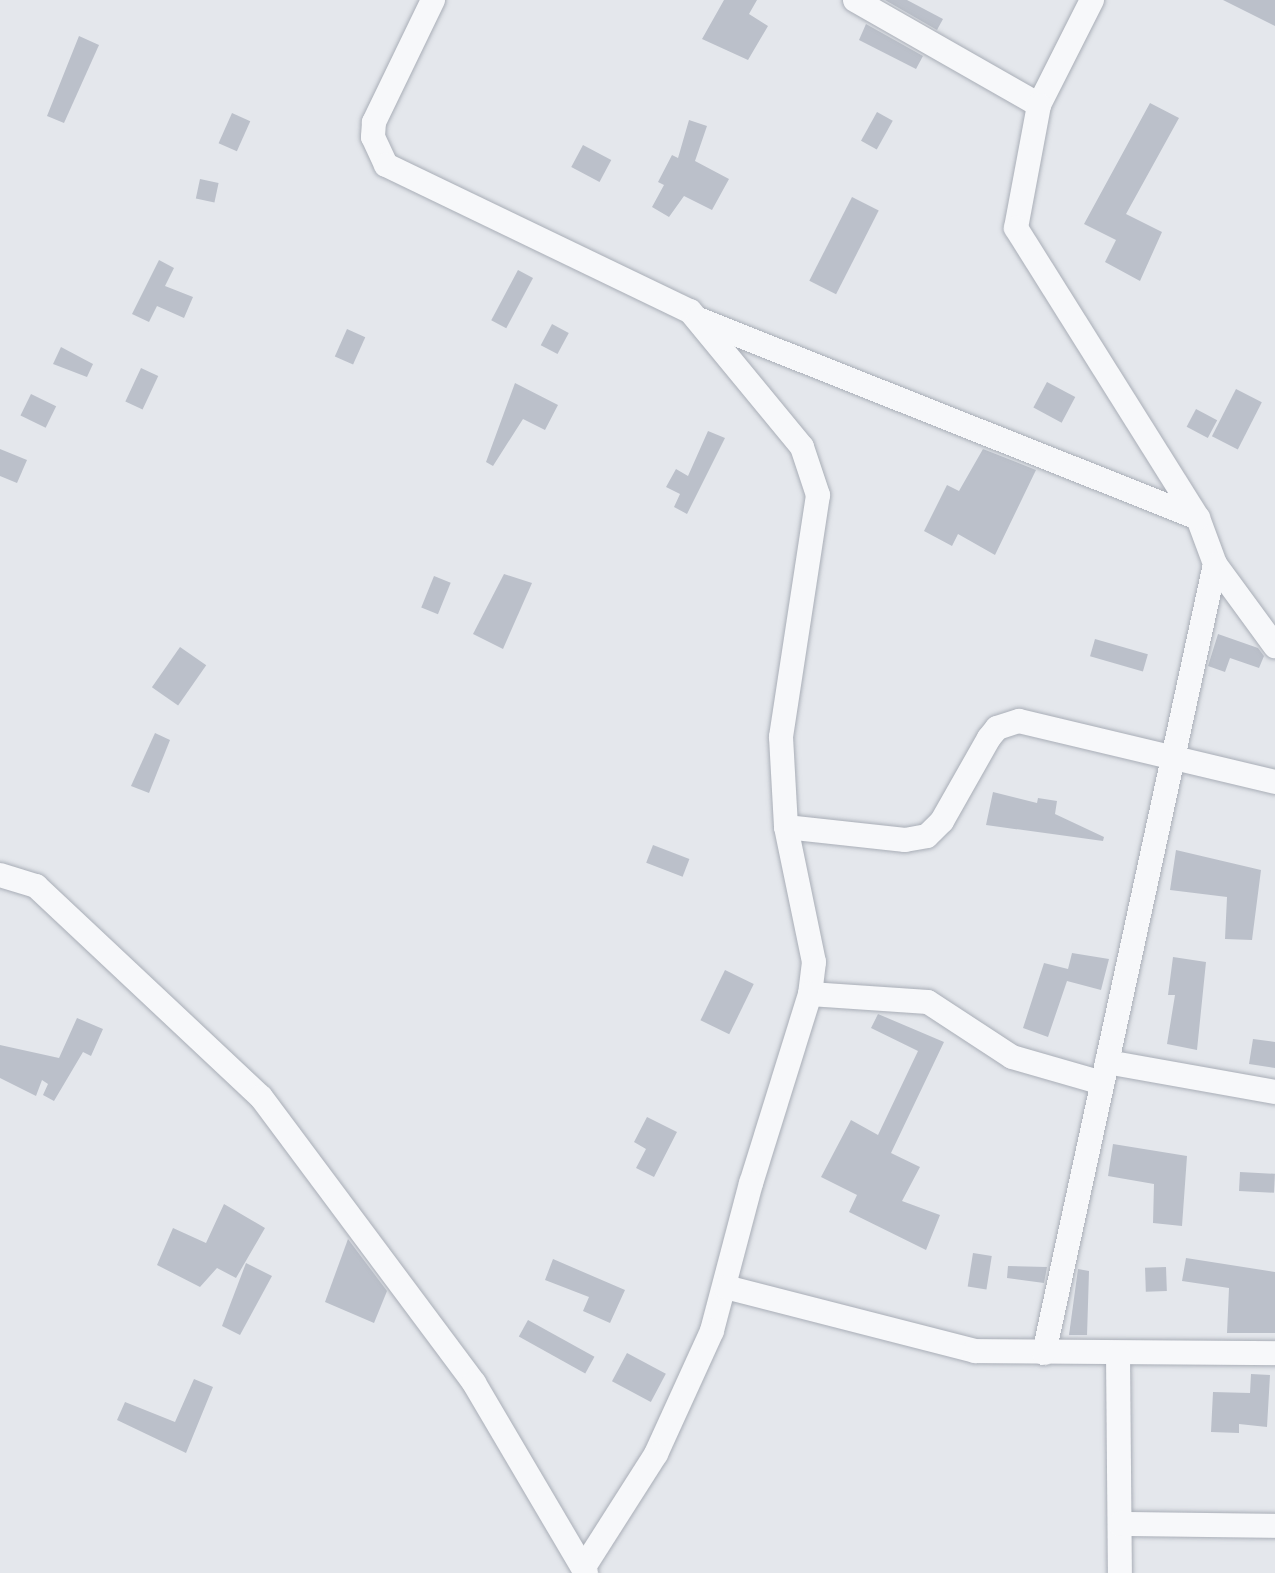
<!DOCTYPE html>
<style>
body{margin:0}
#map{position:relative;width:1275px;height:1573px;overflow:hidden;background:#e4e7ec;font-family:"Archivo Narrow",sans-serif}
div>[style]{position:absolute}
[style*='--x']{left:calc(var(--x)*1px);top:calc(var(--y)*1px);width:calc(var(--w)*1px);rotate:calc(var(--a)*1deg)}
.building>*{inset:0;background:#bbc0ca;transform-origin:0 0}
.roads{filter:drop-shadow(0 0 2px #a9aeb7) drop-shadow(0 0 2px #a9aeb7)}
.minor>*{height:24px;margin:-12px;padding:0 12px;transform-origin:12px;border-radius:12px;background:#f7f8fa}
span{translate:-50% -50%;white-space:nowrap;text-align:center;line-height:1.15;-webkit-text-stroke:6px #f4f6f9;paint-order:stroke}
</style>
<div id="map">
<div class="building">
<div style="clip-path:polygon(724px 0,757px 0,749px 14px,768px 26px,748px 60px,702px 39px)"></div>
<div style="clip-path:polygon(885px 0,907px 0,943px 19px,937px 30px)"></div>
<div style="clip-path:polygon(1223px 0,1275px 0,1275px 26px)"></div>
<div style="clip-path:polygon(866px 24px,923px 56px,916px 69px,859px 40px)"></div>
<div style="clip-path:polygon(79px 36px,99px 45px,64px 123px,47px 116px)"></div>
<div style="clip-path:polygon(1150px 103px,1179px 118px,1126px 214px,1162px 232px,1140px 281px,1105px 262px,1116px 240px,1084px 224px)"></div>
<div style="left:877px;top:112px;width:18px;height:33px;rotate:29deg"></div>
<div style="left:232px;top:113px;width:20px;height:33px;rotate:24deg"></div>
<div style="clip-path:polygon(689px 120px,707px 126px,695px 161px,729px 179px,712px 210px,684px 196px,669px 217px,652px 207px,664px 185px,658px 182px,672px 155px,678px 158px)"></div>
<div style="left:583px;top:145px;width:32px;height:25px;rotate:28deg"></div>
<div style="left:200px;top:179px;width:19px;height:20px;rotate:12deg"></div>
<div style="left:852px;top:197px;width:30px;height:94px;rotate:27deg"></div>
<div style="clip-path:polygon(159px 260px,174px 268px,165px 286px,193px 297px,184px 318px,157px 306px,149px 322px,132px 314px)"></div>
<div style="left:518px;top:270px;width:17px;height:57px;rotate:28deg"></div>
<div style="left:552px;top:324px;width:19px;height:24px;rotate:28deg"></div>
<div style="left:347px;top:329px;width:20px;height:30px;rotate:24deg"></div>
<div style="clip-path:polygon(61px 347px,93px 364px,87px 377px,53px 364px)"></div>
<div style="left:141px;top:368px;width:19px;height:37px;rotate:25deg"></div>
<div style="left:1047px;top:382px;width:32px;height:29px;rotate:28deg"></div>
<div style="clip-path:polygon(515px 383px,558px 405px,545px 430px,523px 419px,493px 466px,486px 462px)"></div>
<div style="left:1236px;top:389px;width:29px;height:53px;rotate:27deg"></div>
<div style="left:31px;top:394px;width:28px;height:24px;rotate:26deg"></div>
<div style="left:1196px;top:409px;width:24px;height:20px;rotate:28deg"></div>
<div style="clip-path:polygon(708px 431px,725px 438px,687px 514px,674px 507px,680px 494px,666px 487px,676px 469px,688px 476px)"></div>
<div style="clip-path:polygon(0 449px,27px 460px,17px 483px,0 476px)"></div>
<div style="clip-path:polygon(983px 449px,1036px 470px,995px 555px,958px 534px,952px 546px,924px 531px,947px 485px,959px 491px)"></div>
<div style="clip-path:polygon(504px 574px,532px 583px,503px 649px,473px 634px)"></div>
<div style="left:434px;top:576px;width:18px;height:34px;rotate:22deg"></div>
<div style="clip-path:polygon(1218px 634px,1258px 648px,1264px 656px,1259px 668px,1230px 658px,1225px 672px,1208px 666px)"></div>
<div style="left:1095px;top:639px;width:55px;height:18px;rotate:16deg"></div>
<div style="left:180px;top:647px;width:32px;height:49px;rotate:35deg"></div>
<div style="clip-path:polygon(155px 733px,170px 740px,149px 793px,131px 786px)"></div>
<div style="clip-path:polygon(993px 792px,1037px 803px,1038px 798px,1057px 801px,1055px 814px,1104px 837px,1103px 841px,986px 825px)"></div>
<div style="left:653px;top:845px;width:39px;height:19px;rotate:21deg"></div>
<div style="clip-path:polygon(1176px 850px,1261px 870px,1252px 940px,1225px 939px,1227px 897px,1170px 890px)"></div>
<div style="clip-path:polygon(1072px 953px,1109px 959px,1101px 990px,1067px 981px,1048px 1037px,1023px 1028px,1044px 963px,1068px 969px)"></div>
<div style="clip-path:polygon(1173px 957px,1206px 962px,1197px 1050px,1167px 1044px,1175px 995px,1168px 995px)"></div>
<div style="left:725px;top:970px;width:32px;height:56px;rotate:26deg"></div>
<div style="clip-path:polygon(878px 1014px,944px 1042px,891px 1153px,920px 1167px,902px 1201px,940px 1215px,926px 1250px,849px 1212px,857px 1195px,821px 1177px,851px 1120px,878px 1135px,918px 1051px,871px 1028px)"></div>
<div style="clip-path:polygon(77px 1018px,103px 1029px,91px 1056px,83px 1052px,54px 1101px,43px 1095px,48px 1084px,42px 1080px,36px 1096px,0 1078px,0 1045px,59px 1058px)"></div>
<div style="clip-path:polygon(1253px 1039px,1275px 1042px,1275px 1068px,1249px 1064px)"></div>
<div style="clip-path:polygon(647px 1117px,677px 1132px,654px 1177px,636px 1168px,646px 1149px,634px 1142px)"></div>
<div style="clip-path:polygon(1113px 1144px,1187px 1156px,1182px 1226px,1153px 1223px,1154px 1184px,1108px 1176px)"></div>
<div style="left:1240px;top:1172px;width:35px;height:19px;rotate:3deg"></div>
<div style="clip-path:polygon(224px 1204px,265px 1228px,236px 1278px,217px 1268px,200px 1287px,157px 1265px,173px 1228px,206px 1243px)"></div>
<div style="clip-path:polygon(348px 1239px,387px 1291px,374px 1323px,325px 1302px)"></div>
<div style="left:973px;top:1253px;width:19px;height:34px;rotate:9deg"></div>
<div style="clip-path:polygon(1186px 1258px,1275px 1272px,1275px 1333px,1227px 1333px,1229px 1288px,1182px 1281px)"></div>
<div style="clip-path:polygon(553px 1259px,625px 1290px,610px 1323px,583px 1311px,589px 1297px,545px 1280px)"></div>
<div style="clip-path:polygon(246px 1263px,272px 1276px,240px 1335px,222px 1326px)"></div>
<div style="clip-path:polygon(1008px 1266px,1047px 1267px,1044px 1283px,1007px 1278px)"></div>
<div style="left:1166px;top:1267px;width:24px;height:21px;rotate:88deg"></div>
<div style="clip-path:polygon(1078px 1269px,1089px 1271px,1087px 1335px,1069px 1335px)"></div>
<div style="left:528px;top:1320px;width:76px;height:19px;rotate:29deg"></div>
<div style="left:627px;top:1353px;width:44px;height:32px;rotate:28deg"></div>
<div style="clip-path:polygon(1251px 1374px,1270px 1375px,1267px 1427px,1239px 1424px,1239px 1433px,1211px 1432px,1213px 1392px,1250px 1393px)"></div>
<div style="clip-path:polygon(194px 1379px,213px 1387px,186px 1453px,117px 1420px,125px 1402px,175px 1422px)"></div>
</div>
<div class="roads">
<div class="minor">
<div style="--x:433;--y:0;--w:136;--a:115.8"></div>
<div style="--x:374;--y:122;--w:15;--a:94"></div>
<div style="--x:373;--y:137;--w:31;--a:65"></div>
<div style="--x:386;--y:165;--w:337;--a:25.7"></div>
<div style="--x:690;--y:311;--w:176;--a:50.5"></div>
<div style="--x:802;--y:447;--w:51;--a:71.6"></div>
<div style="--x:818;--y:495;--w:245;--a:98.7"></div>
<div style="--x:781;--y:737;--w:90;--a:86.8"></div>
<div style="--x:786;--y:827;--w:138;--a:78.3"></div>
<div style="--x:814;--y:962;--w:32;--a:97"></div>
<div style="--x:810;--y:994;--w:198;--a:107.3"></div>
<div style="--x:751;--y:1183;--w:153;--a:104.8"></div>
<div style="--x:712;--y:1331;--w:135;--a:114.5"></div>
<div style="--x:656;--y:1454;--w:134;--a:122.5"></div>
<div style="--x:855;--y:0;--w:212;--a:29.7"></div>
<div style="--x:1092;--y:0;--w:118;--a:116.8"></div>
<div style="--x:1039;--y:105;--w:125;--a:100.6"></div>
<div style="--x:1016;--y:228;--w:342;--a:57.9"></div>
<div style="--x:1198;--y:518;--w:49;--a:69.7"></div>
<div style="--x:1215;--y:564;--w:102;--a:53.8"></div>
<div style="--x:698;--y:319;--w:538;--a:21.7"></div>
<div style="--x:786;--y:827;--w:120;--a:6.2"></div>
<div style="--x:905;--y:840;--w:22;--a:-10"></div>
<div style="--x:927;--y:836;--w:21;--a:-45"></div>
<div style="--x:942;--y:821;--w:95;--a:-60.5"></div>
<div style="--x:989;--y:738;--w:13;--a:-51"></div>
<div style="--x:997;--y:728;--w:23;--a:-18"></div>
<div style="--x:1019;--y:721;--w:263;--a:13.4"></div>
<div style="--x:0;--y:875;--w:38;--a:17"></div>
<div style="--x:36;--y:886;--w:308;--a:43.2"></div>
<div style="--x:261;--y:1097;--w:357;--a:53.3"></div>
<div style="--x:474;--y:1383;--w:221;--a:59.5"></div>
<div style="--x:810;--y:994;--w:118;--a:3.9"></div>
<div style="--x:928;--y:1002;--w:100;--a:33.2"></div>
<div style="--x:1012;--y:1057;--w:94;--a:16.1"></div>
<div style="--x:1107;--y:1062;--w:171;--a:10.1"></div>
<div style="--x:726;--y:1287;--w:257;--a:14.4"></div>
<div style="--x:975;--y:1351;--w:300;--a:0.4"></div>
<div style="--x:1044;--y:1353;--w:807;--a:-77.77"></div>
<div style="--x:1118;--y:1354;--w:219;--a:89.5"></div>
<div style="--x:1120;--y:1524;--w:155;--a:0.7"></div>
</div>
</div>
</div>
